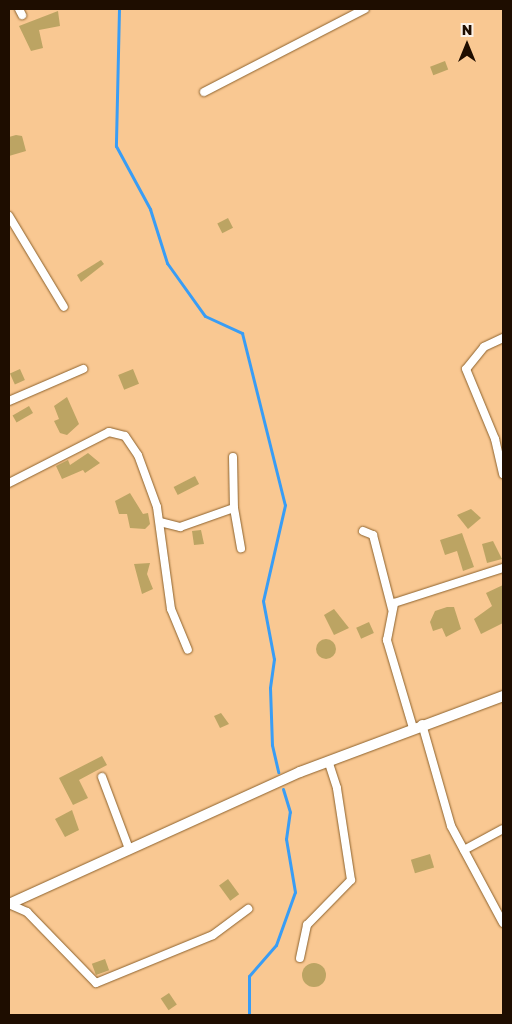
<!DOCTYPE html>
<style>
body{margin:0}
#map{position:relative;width:512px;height:1024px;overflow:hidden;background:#f9c892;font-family:"Golos Text",sans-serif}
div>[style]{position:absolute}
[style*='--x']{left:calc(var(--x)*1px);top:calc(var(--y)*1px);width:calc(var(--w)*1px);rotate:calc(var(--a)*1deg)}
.stream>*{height:3px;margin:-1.5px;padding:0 1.5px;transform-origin:1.5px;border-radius:1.5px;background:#399df5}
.building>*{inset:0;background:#bca463;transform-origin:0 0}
.round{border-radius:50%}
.roads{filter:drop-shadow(0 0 1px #8d622d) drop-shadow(0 0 1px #8d622d)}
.minor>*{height:8px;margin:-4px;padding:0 4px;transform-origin:4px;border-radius:4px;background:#fff}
.tertiary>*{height:10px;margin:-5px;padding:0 5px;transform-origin:5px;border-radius:5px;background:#fff}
span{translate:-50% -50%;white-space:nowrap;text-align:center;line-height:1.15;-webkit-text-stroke:4.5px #fbf1e7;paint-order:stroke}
.frame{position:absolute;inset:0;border:10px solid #1e0d00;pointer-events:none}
.north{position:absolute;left:442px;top:20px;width:50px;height:50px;-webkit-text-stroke:4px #fbf1e7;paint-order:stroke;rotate:0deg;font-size:14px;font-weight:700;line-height:20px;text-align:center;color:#1e0d00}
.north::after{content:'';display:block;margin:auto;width:18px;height:22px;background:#1e0d00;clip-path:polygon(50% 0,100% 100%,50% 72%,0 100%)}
</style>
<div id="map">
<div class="stream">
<div style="--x:119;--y:9;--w:137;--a:91.3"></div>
<div style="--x:116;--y:146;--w:72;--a:61.6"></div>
<div style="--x:150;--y:209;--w:57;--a:72.5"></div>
<div style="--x:167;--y:263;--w:65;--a:54.4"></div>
<div style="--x:205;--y:316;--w:41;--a:24.7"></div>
<div style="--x:242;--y:333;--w:177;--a:76"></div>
<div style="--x:285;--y:505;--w:98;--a:102.9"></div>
<div style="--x:263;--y:601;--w:59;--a:79.3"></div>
<div style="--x:274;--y:659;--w:29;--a:98"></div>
<div style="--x:270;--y:688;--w:57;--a:88"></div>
<div style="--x:272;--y:745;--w:28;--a:77"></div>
<div style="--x:249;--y:1015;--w:39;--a:-90"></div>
<div style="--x:249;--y:976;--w:41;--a:-48.9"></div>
<div style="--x:276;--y:945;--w:56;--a:-70.3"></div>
<div style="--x:295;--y:892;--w:54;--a:-99.6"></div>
<div style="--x:286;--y:839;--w:27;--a:-82"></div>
<div style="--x:290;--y:812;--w:24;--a:-107"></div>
</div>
<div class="building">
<div style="clip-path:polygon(58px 11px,60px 26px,39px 30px,43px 48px,31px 51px,19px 26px)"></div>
<div style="left:445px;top:61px;width:9px;height:16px;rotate:69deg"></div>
<div style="clip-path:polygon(16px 135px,22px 136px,26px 151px,9px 156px,9px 137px)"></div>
<div style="left:228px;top:218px;width:11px;height:12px;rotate:63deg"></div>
<div style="clip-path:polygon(101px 260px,104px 264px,81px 282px,77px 275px)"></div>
<div style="left:20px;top:369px;width:12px;height:11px;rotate:66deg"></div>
<div style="left:133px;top:369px;width:16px;height:16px;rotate:68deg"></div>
<div style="clip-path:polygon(67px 397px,79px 424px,67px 435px,60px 433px,54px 421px,59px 419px,54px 406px)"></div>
<div style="left:29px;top:406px;width:8px;height:19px;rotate:60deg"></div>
<div style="clip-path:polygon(88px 453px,100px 463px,85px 473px,83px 470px,62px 479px,56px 466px,68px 460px,70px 465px)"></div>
<div style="left:195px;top:476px;width:9px;height:24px;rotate:63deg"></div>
<div style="clip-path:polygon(130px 493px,143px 514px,148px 513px,150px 524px,145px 529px,130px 528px,127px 514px,119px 514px,115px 501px)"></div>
<div style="clip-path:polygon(471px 509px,481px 518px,468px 529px,457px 515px)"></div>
<div style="clip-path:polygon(201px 530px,204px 544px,194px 545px,192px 531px)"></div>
<div style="clip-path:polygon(462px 533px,474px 567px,463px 571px,457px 551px,445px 555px,440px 540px)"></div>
<div style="clip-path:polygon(493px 541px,502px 559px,487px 563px,482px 544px)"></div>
<div style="clip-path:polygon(150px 563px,147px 574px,153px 589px,142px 594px,134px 564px)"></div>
<div style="clip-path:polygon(503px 585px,503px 623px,481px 634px,474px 619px,492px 606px,486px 593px)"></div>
<div style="clip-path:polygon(447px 607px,454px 607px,461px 629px,446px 637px,442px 628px,433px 631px,430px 622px,435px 611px)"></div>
<div style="clip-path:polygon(334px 609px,349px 628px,334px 635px,324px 615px)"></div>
<div style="left:369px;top:622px;width:12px;height:14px;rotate:66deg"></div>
<div class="round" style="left:316px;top:639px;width:20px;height:20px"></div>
<div style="clip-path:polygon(221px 713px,229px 724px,220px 728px,214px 716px)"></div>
<div style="clip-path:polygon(102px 756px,107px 765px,79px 780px,88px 798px,73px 805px,59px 778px)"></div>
<div style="clip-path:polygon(72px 810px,79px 830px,65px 837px,55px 819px)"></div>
<div style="left:430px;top:854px;width:14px;height:20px;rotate:73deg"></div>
<div style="left:228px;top:879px;width:19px;height:11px;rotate:54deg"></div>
<div style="left:105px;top:959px;width:12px;height:14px;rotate:70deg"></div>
<div class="round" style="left:302px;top:963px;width:24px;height:24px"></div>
<div style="left:169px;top:993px;width:14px;height:10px;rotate:56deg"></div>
</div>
<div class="roads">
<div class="minor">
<div style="--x:19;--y:9;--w:7;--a:63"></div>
<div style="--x:204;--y:92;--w:181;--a:-27.3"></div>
<div style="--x:9;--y:216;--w:106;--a:58.9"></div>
<div style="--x:503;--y:338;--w:21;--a:155"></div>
<div style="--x:484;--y:347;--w:28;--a:129"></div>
<div style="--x:466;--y:369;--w:76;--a:67.5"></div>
<div style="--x:495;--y:439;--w:36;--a:77"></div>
<div style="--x:9;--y:401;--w:81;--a:-23.4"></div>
<div style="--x:233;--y:457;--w:51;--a:88.9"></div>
<div style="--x:234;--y:508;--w:41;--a:80.1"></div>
<div style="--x:9;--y:483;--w:112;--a:-27"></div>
<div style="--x:109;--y:432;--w:16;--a:14"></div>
<div style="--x:125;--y:436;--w:23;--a:56"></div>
<div style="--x:138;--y:455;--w:55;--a:69.9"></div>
<div style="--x:157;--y:507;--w:103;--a:82.2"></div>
<div style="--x:171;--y:609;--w:44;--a:67.5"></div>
<div style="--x:160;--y:522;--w:21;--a:14"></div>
<div style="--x:180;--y:527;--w:57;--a:-19.4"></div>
<div style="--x:363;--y:531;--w:11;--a:22"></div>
<div style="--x:373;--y:535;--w:76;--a:75.6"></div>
<div style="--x:422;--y:724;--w:106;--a:74.1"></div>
<div style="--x:451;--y:826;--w:110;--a:61.8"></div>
<div style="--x:413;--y:728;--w:92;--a:-106.5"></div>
<div style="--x:387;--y:640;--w:38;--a:-79"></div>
<div style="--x:394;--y:603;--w:114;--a:-17.8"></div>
<div style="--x:102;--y:777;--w:77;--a:69.4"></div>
<div style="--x:464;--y:850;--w:44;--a:-28.3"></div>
<div style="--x:9;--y:904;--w:20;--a:24"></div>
<div style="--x:27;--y:912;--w:99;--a:45.8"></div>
<div style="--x:96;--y:983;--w:126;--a:-22.3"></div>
<div style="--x:213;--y:935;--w:44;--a:-36.6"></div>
<div style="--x:300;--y:958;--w:34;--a:-78"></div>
<div style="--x:307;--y:925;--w:63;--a:-45.6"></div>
<div style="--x:351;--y:880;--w:93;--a:-98.7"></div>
<div style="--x:337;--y:788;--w:28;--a:-108"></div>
</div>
<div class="tertiary">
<div style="--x:9;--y:904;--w:320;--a:-24.4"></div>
<div style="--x:300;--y:772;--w:217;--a:-20.5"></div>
</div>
</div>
<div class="frame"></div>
<div class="north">N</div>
</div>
